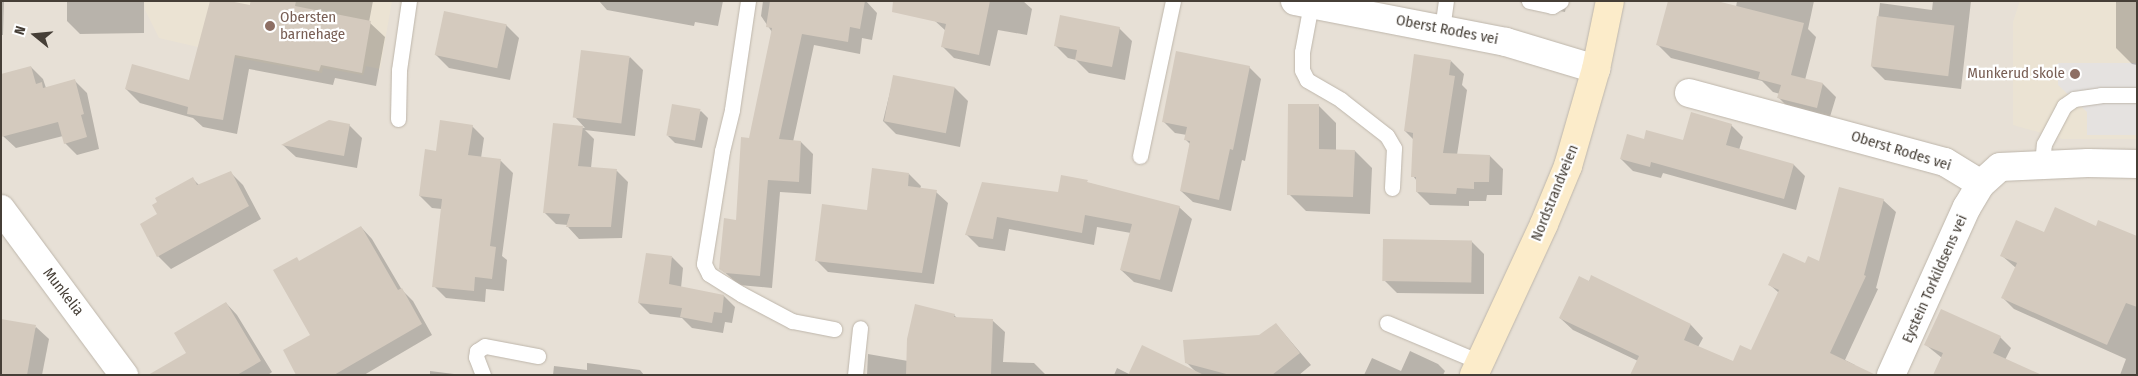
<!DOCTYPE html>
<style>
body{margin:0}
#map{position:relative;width:2138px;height:376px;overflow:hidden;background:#f3efe8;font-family:"Fira Sans Condensed",sans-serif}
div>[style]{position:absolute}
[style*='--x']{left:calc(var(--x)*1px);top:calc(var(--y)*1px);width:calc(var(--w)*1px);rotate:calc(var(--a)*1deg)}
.residential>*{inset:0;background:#e7e0d6;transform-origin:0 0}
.education>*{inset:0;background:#ebe3d3}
.parking>*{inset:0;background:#e5e2e0}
.shadow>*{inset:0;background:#0003}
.building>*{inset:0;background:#d4cabe;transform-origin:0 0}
.roads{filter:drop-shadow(0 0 1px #beb6ab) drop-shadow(0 0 1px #beb6ab)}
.service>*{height:15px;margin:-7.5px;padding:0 7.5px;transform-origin:7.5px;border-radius:7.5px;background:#fff}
.minor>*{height:28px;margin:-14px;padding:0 14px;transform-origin:14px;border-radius:14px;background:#fff}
.tertiary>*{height:28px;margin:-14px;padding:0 14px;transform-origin:14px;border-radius:14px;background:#fff}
.secondary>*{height:28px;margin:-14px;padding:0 14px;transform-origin:14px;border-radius:14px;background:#fcecca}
.dots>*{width:14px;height:14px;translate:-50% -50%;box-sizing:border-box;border:2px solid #fff;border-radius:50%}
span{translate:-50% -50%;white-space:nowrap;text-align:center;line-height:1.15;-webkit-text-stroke:4.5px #fff;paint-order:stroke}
.education-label{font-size:15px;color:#785e54}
.left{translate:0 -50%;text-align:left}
.right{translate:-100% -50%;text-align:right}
.street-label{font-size:15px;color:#463f37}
.frame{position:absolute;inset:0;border:2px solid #463f37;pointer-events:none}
.north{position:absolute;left:10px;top:10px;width:50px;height:50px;-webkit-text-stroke:4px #fff;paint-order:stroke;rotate:287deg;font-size:14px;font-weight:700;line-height:20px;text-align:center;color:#463f37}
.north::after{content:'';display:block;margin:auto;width:18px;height:22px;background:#463f37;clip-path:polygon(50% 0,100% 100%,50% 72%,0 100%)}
</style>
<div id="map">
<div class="residential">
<div style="left:1px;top:1px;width:2136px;height:374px"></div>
</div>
<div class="education">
<div style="clip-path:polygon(144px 1px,392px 1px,380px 69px,366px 66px,363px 75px,323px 68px,322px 73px,198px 51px,198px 47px,159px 38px,145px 10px)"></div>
<div style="clip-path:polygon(2020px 1px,2137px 1px,2137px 139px,2063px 139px,2013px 125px,2013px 22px)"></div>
</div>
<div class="parking">
<div style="clip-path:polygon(2058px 63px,2137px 63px,2137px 135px,2087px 135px,2087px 112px,2058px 85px)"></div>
</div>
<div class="shadow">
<div style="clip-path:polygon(1px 1px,4px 1px,3px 35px,1px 35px)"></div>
<div style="clip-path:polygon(67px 1px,144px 1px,144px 33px,80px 34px,67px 21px)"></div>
<div style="clip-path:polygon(251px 1px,373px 1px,369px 22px,385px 37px,376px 86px,335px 78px,333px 85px,249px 69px,237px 134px,203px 127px,193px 118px,140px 103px,126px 89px,190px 82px,250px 7px)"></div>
<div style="clip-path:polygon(599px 1px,723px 1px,718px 26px,695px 22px,694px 26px,607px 10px)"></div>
<div style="clip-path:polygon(763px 1px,866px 1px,877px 13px,872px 40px,862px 38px,860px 54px,814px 45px,793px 142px,801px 142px,813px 154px,811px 194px,780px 192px,772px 288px,739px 285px,721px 269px,738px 221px,750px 139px,772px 32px,761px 16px)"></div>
<div style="clip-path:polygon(986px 1px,1023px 1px,1032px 9px,1027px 35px,998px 30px,990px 66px,954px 58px,943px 47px,946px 31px,935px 21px)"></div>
<div style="clip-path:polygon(1515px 1px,1567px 1px,1565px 12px)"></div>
<div style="clip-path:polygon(1737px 1px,1814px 1px,1808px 29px,1816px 37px,1805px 80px,1823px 84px,1836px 97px,1829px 120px,1792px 111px,1779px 98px,1780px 94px,1773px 92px,1762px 81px,1671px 58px,1658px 45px,1736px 7px)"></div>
<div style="clip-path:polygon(1933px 1px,1971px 1px,1961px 89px,1885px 80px,1872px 67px,1880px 3px,1932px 10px)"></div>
<div style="clip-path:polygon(2116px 1px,2137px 1px,2137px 65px,2132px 64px,2116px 48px)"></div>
<div style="clip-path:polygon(506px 25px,519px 38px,510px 80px,449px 68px,436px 55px)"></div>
<div style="clip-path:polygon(1119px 28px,1132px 41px,1125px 80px,1089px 73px,1076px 60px,1068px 58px,1055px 45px)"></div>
<div style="clip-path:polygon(630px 57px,643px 70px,635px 136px,585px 130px,594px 139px,591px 168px,617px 171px,628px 182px,622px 238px,579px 239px,568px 227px,568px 225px,556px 224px,544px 212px,554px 124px,585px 128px,575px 117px)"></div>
<div style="clip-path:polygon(1451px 61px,1464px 74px,1462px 85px,1467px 90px,1457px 155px,1490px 156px,1503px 169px,1502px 195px,1487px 195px,1486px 201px,1469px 201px,1469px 206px,1430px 205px,1417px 192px,1417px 181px,1413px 176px,1414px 140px,1405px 131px)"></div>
<div style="clip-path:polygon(31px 67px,43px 79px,46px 88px,75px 81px,87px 93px,99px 149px,77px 155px,65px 143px,63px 136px,16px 148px,3px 136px)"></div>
<div style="clip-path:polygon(1249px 67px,1261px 79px,1245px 161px,1242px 160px,1231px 211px,1193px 202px,1181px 191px,1190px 144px,1186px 140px,1187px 135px,1175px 133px,1163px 121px)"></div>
<div style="clip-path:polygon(894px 76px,955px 88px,968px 101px,960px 147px,896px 134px,883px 121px)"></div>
<div style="clip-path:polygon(1319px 106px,1336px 123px,1336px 151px,1355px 151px,1372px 168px,1370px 214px,1306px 211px,1289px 194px)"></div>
<div style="clip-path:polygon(701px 111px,708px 118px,702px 148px,675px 143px,668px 136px)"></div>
<div style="clip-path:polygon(349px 125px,362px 138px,357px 168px,296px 157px,283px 145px)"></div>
<div style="clip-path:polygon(1731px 125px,1743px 137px,1739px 150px,1794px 165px,1805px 176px,1796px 210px,1663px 173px,1661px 178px,1633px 171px,1621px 159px)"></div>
<div style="clip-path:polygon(472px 126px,484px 138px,481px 158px,501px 161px,513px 173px,502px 256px,507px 260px,504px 291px,486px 289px,485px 302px,446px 298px,434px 286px,442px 209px,432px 208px,420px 196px,437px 152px)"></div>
<div style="clip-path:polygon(230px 172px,243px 185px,261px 219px,171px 269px,158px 256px,159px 215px,193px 179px,200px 186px)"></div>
<div style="clip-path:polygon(909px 174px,921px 186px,920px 189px,936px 192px,948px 203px,934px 284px,828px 272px,816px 260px)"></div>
<div style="clip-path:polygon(1062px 176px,1179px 207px,1192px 219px,1172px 292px,1134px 282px,1121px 270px,1131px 233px,1097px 227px,1094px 245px,1009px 229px,1005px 251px,979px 247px,967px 235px,983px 183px,1059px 193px)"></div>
<div style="clip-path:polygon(1883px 200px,1896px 212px,1876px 288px,1878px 289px,1845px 360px,1855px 365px,1638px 361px,1573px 330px,1560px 318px,1592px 277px,1691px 325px,1703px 338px,1698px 347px,1734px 362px,1752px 352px,1779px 293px,1770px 285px,1806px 265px,1820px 263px)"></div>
<div style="clip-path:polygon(361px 227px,372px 239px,402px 290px,413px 301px,432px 335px,364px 375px,298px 375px,312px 335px)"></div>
<div style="clip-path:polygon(2096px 228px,2137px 238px,2137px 375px,2120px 375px,2126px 359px,2014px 309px,2003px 298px,2016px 268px,2001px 255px,2044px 234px)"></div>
<div style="clip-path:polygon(1471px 241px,1484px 254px,1484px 294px,1397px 293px,1384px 280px)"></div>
<div style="clip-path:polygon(672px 257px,683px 268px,681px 288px,724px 296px,735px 307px,732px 323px,725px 322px,723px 333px,692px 328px,682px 318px,650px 314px,639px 303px)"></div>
<div style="clip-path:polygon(226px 303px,237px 315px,272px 372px,268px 375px,164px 375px,188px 354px)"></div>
<div style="clip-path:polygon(954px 315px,958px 319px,993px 321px,1005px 332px,1003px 362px,1034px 363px,1046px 375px,867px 375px,868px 354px,908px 361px)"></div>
<div style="clip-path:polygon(1276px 324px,1311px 365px,1299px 375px,1199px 375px,1186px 362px,1260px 336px)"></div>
<div style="clip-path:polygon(36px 327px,49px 339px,42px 375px,1px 375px)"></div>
<div style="clip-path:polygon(2000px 337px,2011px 348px,2005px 360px,1942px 358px,1926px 345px)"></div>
<div style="clip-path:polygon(1410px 351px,1438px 364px,1445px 371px,1443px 375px,1364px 375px,1372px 358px,1401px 371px)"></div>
<div style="clip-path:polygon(587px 363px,640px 370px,644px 375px,553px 375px,554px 366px,587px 370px)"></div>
<div style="clip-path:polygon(1117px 368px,1129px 374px,1193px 375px,1114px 375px)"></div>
<div style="clip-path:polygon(430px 371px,462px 375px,430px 375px)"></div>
</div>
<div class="building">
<div style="clip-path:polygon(210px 1px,229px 1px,250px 5px,251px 1px,296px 1px,295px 6px,371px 21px,362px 73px,321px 65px,319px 71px,235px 55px,223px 120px,187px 114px,188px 107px,125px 89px,132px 64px,189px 80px)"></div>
<div style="clip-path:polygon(770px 1px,865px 1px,860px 29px,850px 27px,848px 42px,802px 34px,779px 139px,801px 141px,799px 182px,768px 180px,760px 276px,725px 273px,719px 269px,724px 218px,736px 220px,741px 137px,749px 138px,772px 28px,766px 27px)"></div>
<div style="clip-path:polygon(893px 1px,990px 1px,979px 55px,941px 47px,946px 24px,892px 12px)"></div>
<div style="clip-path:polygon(1668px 1px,1717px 1px,1804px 23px,1791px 75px,1823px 83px,1817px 108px,1777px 98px,1781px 85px,1758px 79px,1760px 72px,1656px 45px)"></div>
<div style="left:444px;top:11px;width:64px;height:45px;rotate:12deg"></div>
<div style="clip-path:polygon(1060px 15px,1120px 27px,1112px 67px,1075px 60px,1077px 50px,1054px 46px)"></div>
<div style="left:1877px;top:16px;width:78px;height:51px;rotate:7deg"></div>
<div style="left:581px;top:50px;width:49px;height:68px;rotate:7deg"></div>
<div style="clip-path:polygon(1176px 51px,1250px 66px,1233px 150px,1230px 149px,1219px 200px,1180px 191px,1190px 141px,1184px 140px,1187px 127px,1162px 122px)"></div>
<div style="clip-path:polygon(1414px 54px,1451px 60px,1449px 75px,1455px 76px,1443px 153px,1490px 155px,1489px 182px,1474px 182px,1474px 189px,1457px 188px,1456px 194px,1416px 192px,1416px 177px,1411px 177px,1413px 133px,1404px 131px)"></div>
<div style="clip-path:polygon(31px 66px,36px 84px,42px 82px,43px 88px,75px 79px,84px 114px,81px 115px,87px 137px,64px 144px,58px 122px,1px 137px,1px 74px)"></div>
<div style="left:893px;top:75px;width:63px;height:47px;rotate:11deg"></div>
<div style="left:672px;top:104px;width:29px;height:32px;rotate:10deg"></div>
<div style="clip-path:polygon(1288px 104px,1319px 104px,1319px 149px,1355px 150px,1353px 197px,1287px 195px)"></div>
<div style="clip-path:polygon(1691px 112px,1732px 124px,1726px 145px,1794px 164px,1784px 199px,1651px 162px,1650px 167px,1620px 159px,1627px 134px,1644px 139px,1646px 130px,1683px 140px)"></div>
<div style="clip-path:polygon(329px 120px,350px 124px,344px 156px,281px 145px)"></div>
<div style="clip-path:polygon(440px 120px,473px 125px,468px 155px,501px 159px,490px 246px,496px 247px,492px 279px,475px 277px,474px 291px,432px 287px,442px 199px,419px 196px,425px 149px,436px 151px)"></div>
<div style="clip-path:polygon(553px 123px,583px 126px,578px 166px,617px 169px,611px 227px,566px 227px,570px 214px,543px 213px)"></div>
<div style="clip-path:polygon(872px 168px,909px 173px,908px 186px,937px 190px,922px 273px,815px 261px,822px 204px,867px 210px)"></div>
<div style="clip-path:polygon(231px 171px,249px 206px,157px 257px,140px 224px,157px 214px,152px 205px,157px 202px,155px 198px,193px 177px,197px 185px)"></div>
<div style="clip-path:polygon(1061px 175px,1088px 180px,1087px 182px,1180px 206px,1160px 280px,1120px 270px,1132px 224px,1085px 215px,1082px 233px,997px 217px,993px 239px,965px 235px,982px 182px,1058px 192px)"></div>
<div style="clip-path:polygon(1839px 187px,1884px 199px,1864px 275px,1866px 276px,1830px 353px,1876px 375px,1630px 375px,1639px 356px,1559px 318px,1579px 276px,1589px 281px,1591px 275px,1691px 324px,1684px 340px,1733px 361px,1740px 345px,1751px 350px,1779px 290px,1768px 285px,1783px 253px,1805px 263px,1808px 256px,1819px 261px)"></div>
<div style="clip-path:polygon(2055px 207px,2096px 226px,2098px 220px,2137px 236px,2137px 307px,2126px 303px,2107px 345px,2001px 298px,2017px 263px,2000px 256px,2016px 220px,2044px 232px)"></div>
<div style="clip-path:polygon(361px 226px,398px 290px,402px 288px,422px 324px,334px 375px,296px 375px,283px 350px,310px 335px,273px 270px,297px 257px,299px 261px)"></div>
<div style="left:1383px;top:239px;width:89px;height:42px;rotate:1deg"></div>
<div style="clip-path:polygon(646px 253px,672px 256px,669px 284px,724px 295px,722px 313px,714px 312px,712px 323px,680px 317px,682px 308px,638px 303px)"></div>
<div style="clip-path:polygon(226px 302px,261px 361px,237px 375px,148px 375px,186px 353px,174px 333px)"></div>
<div style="clip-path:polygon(915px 304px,955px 314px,954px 317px,993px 319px,991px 375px,906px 375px,907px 339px)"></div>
<div style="clip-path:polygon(1941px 309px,2001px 336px,1993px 353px,2042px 375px,1933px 375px,1943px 353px,1924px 345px)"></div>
<div style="clip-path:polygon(1px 319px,36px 325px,27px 375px,1px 375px)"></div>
<div style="clip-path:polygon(1276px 323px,1300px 353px,1272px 375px,1230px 375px,1185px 363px,1183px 340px,1259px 335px)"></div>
<div style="clip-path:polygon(1142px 345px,1204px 375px,1128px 375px)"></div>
</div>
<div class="roads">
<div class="service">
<div style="--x:748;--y:1;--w:110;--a:98.4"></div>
<div style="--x:732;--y:110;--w:42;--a:103.7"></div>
<div style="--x:722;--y:151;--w:114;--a:99.1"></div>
<div style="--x:704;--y:264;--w:11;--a:63"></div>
<div style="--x:709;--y:274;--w:38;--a:32"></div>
<div style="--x:741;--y:294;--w:58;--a:27.9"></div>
<div style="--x:792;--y:321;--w:43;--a:10.8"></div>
<div style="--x:1529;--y:1;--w:24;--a:12"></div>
<div style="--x:1552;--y:6;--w:10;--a:-29"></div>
<div style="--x:1311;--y:4;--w:49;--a:100.6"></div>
<div style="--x:1302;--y:52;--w:18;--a:90"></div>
<div style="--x:1302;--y:70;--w:11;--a:63"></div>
<div style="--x:1307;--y:80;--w:39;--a:30"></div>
<div style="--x:1341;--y:100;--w:58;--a:38"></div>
<div style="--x:1387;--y:136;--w:14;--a:60"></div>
<div style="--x:1394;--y:148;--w:40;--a:92.9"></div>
<div style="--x:1442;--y:29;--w:28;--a:-82"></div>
<div style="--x:398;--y:119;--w:49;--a:-88.8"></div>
<div style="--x:399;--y:70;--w:70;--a:-81.8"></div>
<div style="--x:1140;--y:156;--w:158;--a:-78"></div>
<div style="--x:2042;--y:165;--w:21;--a:-85"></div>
<div style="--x:2044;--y:144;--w:43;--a:-62.2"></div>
<div style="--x:2064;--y:106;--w:12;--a:-35"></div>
<div style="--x:2074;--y:99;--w:27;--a:-8"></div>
<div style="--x:2101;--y:95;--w:36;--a:0"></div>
<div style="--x:1387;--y:323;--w:101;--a:22.8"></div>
<div style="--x:483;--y:375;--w:19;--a:-111"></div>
<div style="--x:476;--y:357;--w:6;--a:-81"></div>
<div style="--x:477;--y:351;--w:9;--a:-32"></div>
<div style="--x:485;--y:346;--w:54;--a:10.7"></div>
<div style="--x:855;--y:375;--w:47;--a:-83.9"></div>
</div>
<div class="minor">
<div style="--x:1689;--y:93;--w:265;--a:15.1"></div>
<div style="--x:1945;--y:162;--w:42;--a:31.4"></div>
<div style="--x:1;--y:209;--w:207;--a:53.5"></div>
<div style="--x:1891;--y:375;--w:184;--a:-65.7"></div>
<div style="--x:1967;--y:207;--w:27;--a:-59"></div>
<div style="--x:1981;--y:184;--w:25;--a:-42"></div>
<div style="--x:2000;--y:167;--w:88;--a:-2.6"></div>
<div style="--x:2088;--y:163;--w:49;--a:1.2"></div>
</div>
<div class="tertiary">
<div style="--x:1295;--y:1;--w:215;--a:11"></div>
<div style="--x:1506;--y:42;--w:94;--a:16.7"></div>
</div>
<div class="secondary">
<div style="--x:1474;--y:375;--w:166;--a:-65.1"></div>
<div style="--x:1544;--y:224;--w:63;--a:-67.5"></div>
<div style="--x:1568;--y:166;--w:101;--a:-73.9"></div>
<div style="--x:1596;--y:69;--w:69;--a:-78.4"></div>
</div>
</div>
<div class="dots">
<div style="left:270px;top:26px;background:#8d6e63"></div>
<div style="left:2075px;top:74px;background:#8d6e63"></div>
</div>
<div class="education-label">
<span class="left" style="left:280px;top:26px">Obersten<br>barnehage</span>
<span class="right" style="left:2065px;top:74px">Munkerud skole</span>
</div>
<div class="street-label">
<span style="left:1447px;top:30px;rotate:11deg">Oberst Rodes vei</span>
<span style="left:1901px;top:151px;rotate:17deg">Oberst Rodes vei</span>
<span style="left:1555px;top:193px;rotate:-68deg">Nordstrandveien</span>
<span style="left:1935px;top:279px;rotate:-66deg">Eystein Torkildsens vei</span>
<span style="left:63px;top:292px;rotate:52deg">Munkelia</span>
</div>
<div class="frame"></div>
<div class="north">N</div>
</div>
